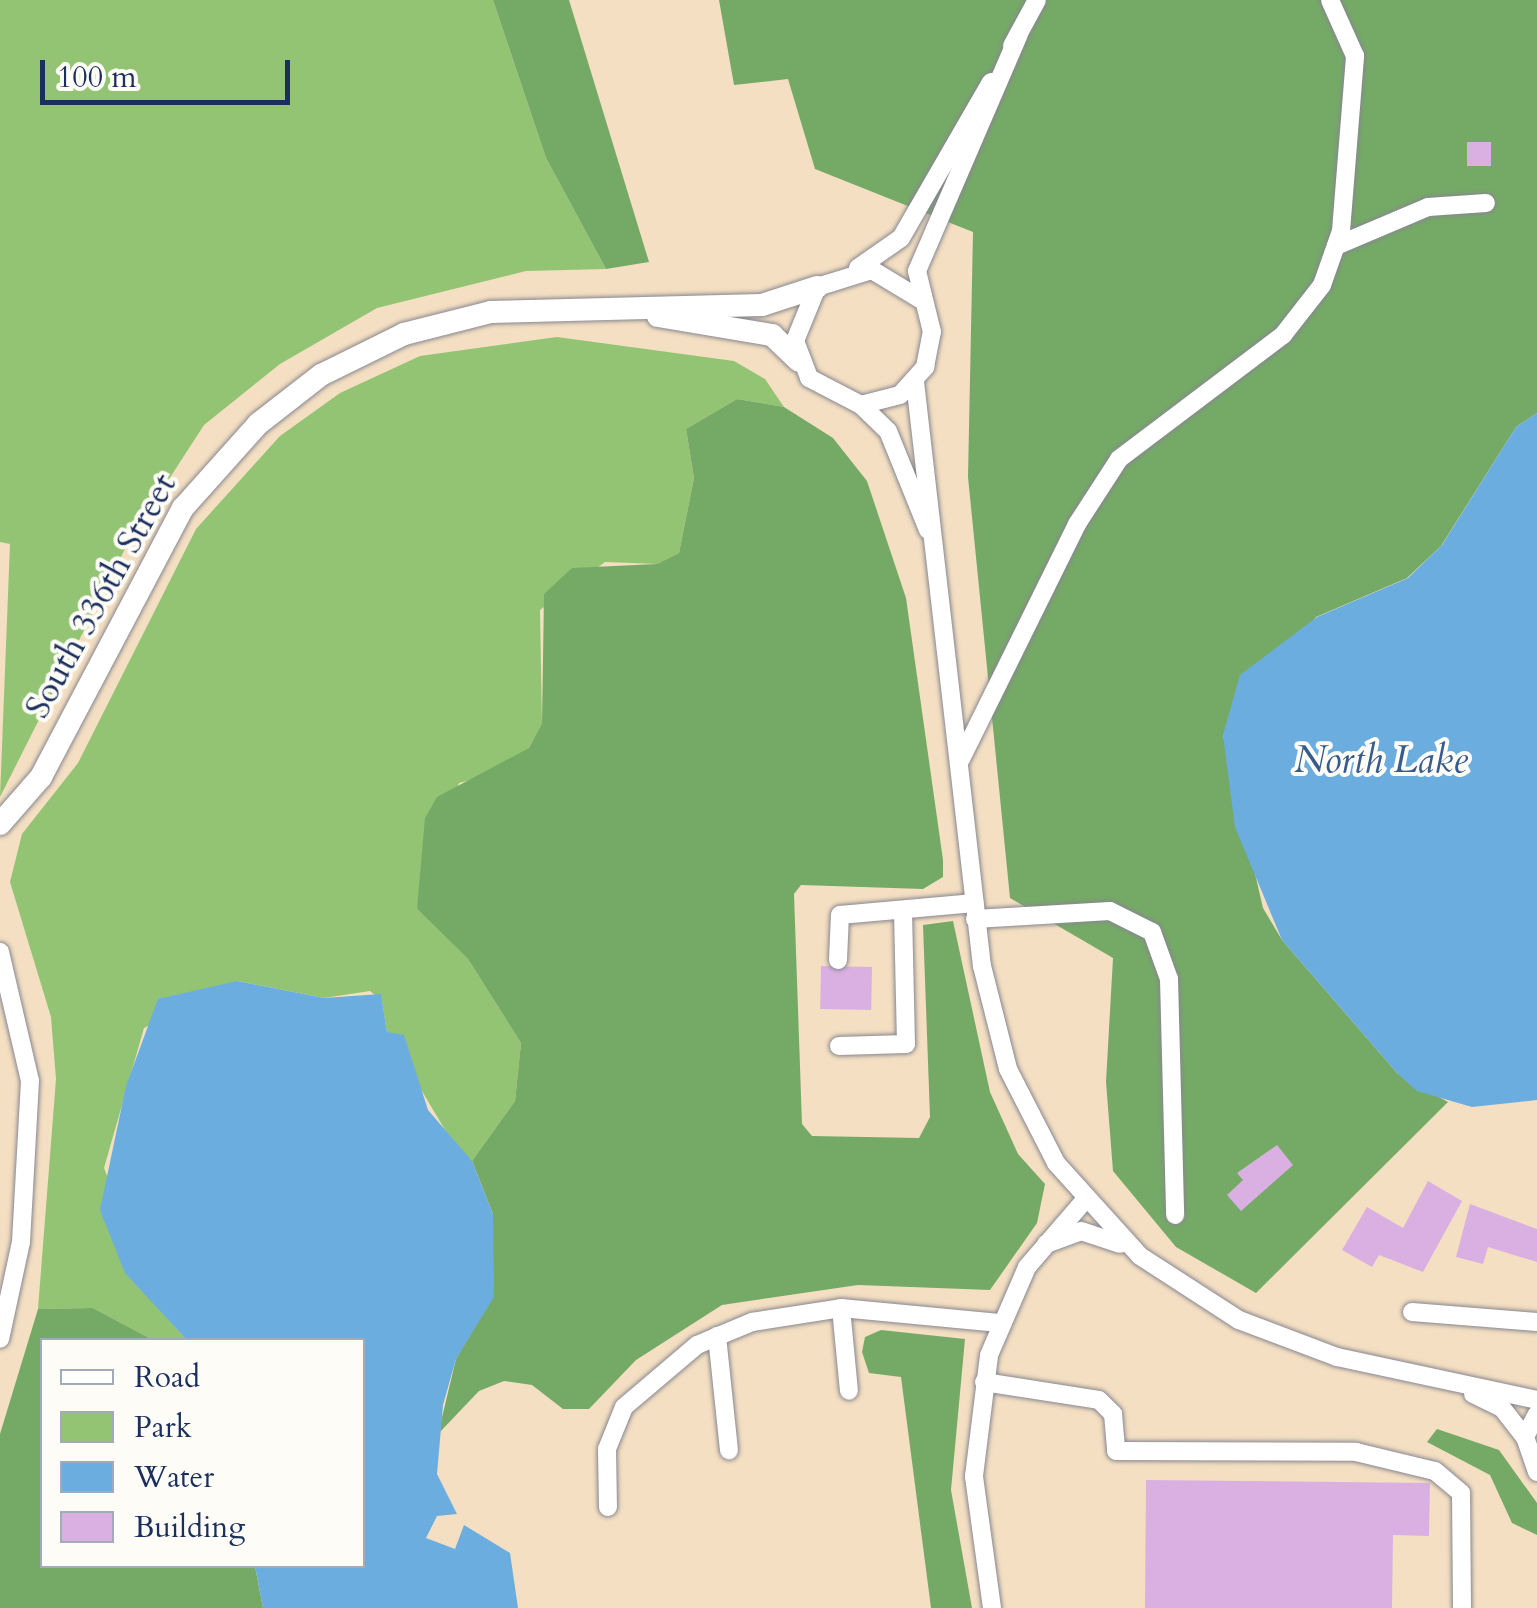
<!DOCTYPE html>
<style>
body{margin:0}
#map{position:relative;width:1537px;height:1608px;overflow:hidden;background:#f4dfc2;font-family:Cardo,serif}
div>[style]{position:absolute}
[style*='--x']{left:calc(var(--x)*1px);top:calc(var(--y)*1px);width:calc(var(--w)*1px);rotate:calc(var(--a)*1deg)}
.green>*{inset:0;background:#92c474}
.forest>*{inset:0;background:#75aa66}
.water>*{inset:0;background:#6cade0}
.building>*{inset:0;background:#dab0e3;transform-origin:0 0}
.roads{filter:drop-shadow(0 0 2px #888790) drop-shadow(0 0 2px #888790)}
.minor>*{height:18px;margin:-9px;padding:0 9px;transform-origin:9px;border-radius:9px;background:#fff}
.major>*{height:22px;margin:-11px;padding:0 11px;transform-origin:11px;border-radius:11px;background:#fff}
span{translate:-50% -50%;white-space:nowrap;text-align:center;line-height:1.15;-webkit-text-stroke:8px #fdfcf7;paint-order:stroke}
.street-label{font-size:35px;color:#1b2f5e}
.water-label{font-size:38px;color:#375b8c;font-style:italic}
.legend{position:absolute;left:40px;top:1338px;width:325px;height:230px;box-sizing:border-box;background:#fdfcf7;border:2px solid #a3aaba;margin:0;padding:12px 18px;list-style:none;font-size:30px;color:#1b2f5e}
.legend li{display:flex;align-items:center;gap:20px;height:50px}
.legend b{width:50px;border:2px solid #a3aaba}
.scale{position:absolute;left:40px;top:60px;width:250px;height:45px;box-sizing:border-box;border:5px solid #1b2f5e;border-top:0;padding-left:12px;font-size:30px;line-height:35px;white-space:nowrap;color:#1b2f5e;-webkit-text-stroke:8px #fdfcf7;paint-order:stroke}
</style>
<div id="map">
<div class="green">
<div style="clip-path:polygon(0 0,493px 0,546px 158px,606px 269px,526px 271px,377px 308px,280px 364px,204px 425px,129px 541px,0 797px,10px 544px,0 542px)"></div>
<div style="clip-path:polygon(557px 337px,734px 361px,765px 379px,784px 407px,737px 399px,686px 429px,694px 478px,679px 553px,657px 564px,605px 562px,540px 610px,542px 723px,529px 748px,499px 772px,459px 783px,417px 909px,468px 959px,521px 1043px,515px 1101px,472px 1161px,461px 1157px,387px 1032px,382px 1001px,370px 991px,324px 998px,237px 981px,144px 1028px,104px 1168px,158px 1308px,187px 1340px,153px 1340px,93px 1308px,38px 1309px,56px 1079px,51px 1017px,10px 882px,22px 834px,78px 763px,196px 529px,280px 436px,340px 393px,420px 356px)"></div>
</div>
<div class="forest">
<div style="clip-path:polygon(493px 0,569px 0,649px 262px,606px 269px,546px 158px)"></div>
<div style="clip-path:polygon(719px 0,1537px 0,1537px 413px,1516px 427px,1441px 546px,1407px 578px,1316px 617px,1223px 735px,1263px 908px,1282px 940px,1398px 1074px,1448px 1102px,1256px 1293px,1176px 1247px,1113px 1171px,1106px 1082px,1113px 958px,1010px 898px,968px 477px,973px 232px,815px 169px,788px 79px,734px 85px)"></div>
<div style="clip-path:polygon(737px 399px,784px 407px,833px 438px,867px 481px,906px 598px,943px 860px,943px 877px,923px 889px,801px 885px,794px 894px,802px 1124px,812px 1136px,919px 1138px,930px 1117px,923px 925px,953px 921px,990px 1092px,1018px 1154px,1045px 1184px,1037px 1223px,990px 1290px,858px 1285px,722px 1305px,636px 1360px,589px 1409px,563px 1409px,532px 1385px,504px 1381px,479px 1391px,438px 1434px,456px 1359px,481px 1316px,493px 1214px,472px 1161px,515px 1101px,521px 1043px,468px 959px,417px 909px,425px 818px,437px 797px,529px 748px,542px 723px,544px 594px,572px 568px,657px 564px,679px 553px,694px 478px,686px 429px)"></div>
<div style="clip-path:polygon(93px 1308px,153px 1340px,42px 1340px,42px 1566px,255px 1566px,263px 1608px,0 1608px,0 1434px,38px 1309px)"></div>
<div style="clip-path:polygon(881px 1330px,965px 1339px,951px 1490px,972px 1608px,931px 1608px,901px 1377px,869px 1373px,862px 1352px,865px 1337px)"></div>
<div style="clip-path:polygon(1437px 1429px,1499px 1450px,1537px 1503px,1537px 1535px,1512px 1523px,1490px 1475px,1427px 1442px)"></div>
</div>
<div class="water">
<div style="clip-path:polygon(1537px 413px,1537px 1100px,1472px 1107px,1417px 1091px,1398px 1074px,1282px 940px,1235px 827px,1223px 735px,1240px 675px,1317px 617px,1408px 578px,1442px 545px,1516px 427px)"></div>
<div style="clip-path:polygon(237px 981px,324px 998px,381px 994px,387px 1032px,404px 1035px,428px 1110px,472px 1161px,493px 1214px,494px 1297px,456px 1359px,443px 1405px,437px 1474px,457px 1514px,437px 1516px,426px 1538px,455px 1549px,464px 1525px,510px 1553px,518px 1608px,263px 1608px,255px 1566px,362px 1566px,362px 1340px,187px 1340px,125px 1273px,100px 1210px,126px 1086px,158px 999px)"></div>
</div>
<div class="building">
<div style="left:1467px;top:142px;width:24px;height:24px"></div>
<div style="left:821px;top:966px;width:51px;height:43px;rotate:1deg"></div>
<div style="clip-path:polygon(1277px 1145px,1293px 1165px,1241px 1211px,1227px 1195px,1243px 1180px,1237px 1173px)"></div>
<div style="clip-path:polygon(1428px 1181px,1462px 1201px,1423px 1272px,1379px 1255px,1372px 1267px,1342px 1250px,1367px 1207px,1403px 1228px)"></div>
<div style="clip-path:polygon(1470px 1204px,1537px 1229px,1537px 1262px,1488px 1247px,1483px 1264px,1456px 1257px)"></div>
<div style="clip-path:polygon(1146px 1480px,1430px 1483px,1429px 1536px,1393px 1535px,1392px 1608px,1145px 1608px)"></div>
</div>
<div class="roads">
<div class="minor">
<div style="--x:1012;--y:46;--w:52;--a:-61.5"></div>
<div style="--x:1336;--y:246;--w:100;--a:-23"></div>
<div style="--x:1428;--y:207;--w:58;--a:-3.9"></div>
<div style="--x:858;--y:268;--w:52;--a:-34.9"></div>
<div style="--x:901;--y:238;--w:180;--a:-60"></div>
<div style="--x:920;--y:299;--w:56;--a:-148.9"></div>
<div style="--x:872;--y:270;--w:58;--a:162.8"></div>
<div style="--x:817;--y:287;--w:58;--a:112.2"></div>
<div style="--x:795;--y:341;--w:40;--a:69"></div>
<div style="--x:809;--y:378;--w:59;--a:27.4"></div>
<div style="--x:861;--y:405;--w:40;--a:-14.4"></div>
<div style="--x:900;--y:395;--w:38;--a:-48"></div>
<div style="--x:925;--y:367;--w:36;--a:-79"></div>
<div style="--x:932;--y:332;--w:63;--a:-103.8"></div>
<div style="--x:917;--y:271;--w:256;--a:-66.7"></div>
<div style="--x:915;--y:382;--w:588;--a:83.46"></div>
<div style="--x:982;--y:966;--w:106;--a:75.8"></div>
<div style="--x:1008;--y:1069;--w:106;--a:62.9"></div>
<div style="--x:1056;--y:1163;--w:125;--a:47.9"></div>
<div style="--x:1140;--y:1256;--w:118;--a:32.9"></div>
<div style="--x:1239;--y:1320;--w:105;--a:20.7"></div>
<div style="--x:1337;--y:1357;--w:205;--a:12.1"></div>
<div style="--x:861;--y:405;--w:37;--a:44"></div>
<div style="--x:888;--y:431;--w:107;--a:68"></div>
<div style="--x:961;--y:759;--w:262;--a:-63.7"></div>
<div style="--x:1077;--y:524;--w:77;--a:-57.1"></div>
<div style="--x:1119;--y:459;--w:206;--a:-37.1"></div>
<div style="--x:1283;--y:335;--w:63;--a:-52"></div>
<div style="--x:1322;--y:285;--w:57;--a:-70.6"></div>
<div style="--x:1341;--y:231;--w:176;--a:-85.4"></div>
<div style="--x:1355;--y:56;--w:61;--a:-114.1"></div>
<div style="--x:975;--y:919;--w:135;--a:-3.4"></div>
<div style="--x:1110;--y:911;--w:47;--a:26.6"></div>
<div style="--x:1152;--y:932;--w:50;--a:70.1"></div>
<div style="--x:1169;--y:979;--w:236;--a:88.5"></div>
<div style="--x:0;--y:952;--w:132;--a:76.9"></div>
<div style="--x:30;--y:1081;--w:161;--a:93.2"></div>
<div style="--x:21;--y:1242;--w:99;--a:102.2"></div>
<div style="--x:838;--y:960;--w:45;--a:-87.5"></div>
<div style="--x:840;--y:915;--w:135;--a:-5.1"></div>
<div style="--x:839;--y:1046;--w:67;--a:-1.7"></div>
<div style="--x:906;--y:1044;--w:129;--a:-91.3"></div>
<div style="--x:1046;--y:1244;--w:37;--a:-20"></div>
<div style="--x:1081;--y:1231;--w:41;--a:18.4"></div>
<div style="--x:841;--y:1308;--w:83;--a:84.5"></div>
<div style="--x:1412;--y:1312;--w:125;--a:4.6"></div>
<div style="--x:717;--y:1336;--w:115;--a:84"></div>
<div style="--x:984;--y:1382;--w:116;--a:8.9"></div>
<div style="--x:1099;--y:1400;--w:20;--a:45"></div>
<div style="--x:1113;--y:1414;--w:37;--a:85"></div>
<div style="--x:1116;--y:1451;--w:240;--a:0.2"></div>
<div style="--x:1356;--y:1452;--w:81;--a:13.5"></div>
<div style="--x:1435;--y:1471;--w:34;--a:40"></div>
<div style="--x:1461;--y:1493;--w:115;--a:89.5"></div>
<div style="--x:1473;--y:1394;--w:32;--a:26"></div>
<div style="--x:1502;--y:1408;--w:37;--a:52"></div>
<div style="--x:1537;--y:1414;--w:26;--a:118"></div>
<div style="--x:1525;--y:1437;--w:37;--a:71"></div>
<div style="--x:608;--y:1507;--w:58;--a:-91"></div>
<div style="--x:607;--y:1449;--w:45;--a:-68"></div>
<div style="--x:624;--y:1407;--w:96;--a:-40.3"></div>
<div style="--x:697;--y:1345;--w:60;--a:-22.7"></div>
<div style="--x:752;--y:1322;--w:90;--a:-8.9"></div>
<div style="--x:841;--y:1308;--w:159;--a:5.4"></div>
<div style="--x:992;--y:1608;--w:133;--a:-97.8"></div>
<div style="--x:974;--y:1476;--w:122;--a:-82.9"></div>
<div style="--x:989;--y:1355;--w:96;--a:-66.6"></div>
<div style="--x:1027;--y:1267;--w:87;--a:-49.2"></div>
</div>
<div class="major">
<div style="--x:658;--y:316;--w:116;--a:9.5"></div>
<div style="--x:772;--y:335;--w:37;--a:44"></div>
<div style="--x:0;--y:824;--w:62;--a:-48.9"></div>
<div style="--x:41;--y:777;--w:304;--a:-62.2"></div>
<div style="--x:183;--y:508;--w:113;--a:-48.2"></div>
<div style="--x:258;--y:424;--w:80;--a:-37.9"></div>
<div style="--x:321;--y:375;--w:93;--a:-26.3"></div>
<div style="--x:404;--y:334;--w:90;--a:-14.2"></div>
<div style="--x:491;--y:312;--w:271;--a:-1.5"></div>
<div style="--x:762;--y:305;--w:58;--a:-18.1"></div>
</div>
</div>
<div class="street-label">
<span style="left:101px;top:596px;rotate:-61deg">South 336th Street</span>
</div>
<div class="water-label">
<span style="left:1381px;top:761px">North Lake</span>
</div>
<ul class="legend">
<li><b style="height:12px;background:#fff"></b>Road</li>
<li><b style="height:28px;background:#92c474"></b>Park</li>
<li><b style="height:28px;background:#6cade0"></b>Water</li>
<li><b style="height:28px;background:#dab0e3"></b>Building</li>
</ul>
<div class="scale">100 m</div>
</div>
